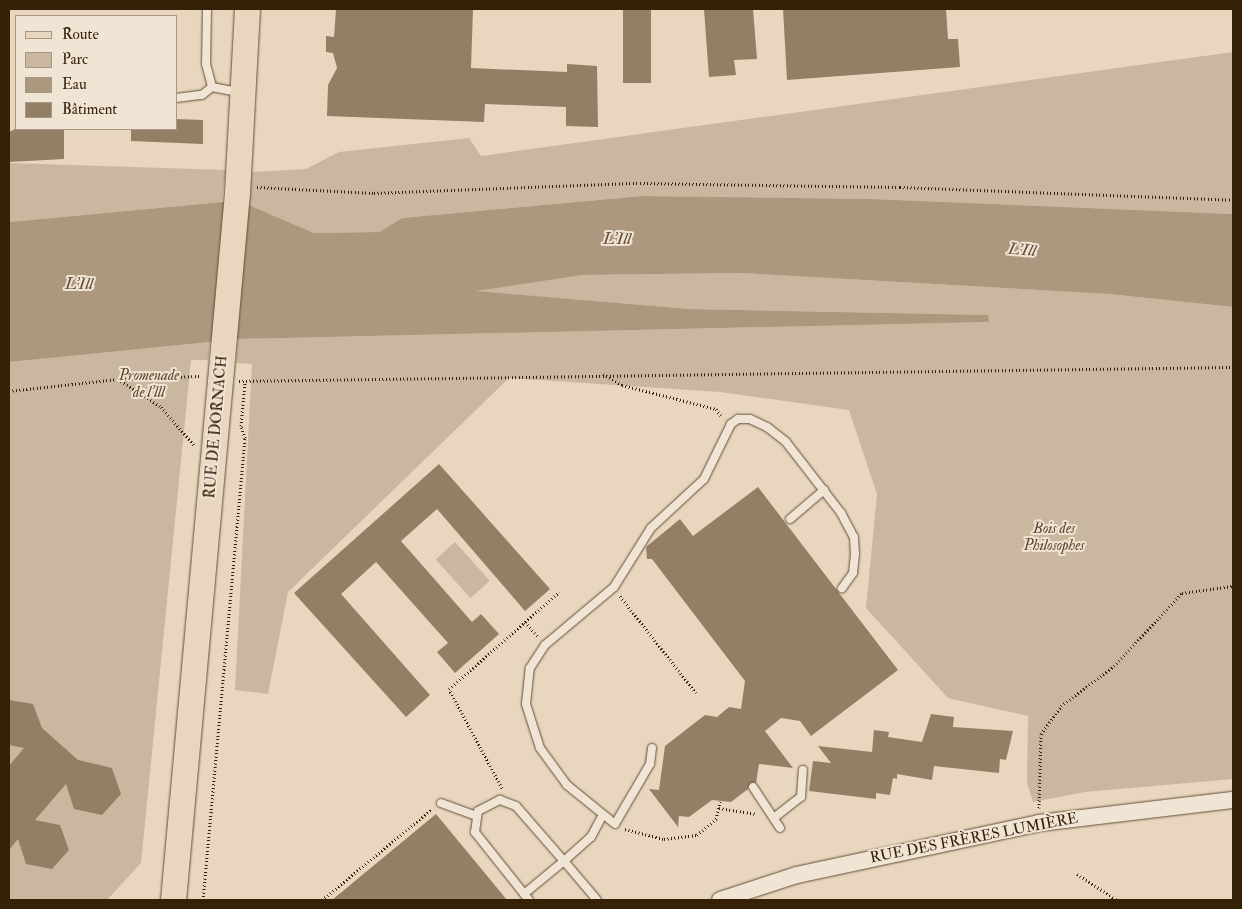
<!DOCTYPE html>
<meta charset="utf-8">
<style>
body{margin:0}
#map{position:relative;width:1242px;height:909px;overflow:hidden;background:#e8d6be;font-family:"IM FELL Double Pica",serif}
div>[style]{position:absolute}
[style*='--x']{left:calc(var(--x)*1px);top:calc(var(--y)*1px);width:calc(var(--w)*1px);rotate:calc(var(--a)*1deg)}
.green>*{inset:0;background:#cab79f;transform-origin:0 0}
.water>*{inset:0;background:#ab987f}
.building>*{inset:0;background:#937f66;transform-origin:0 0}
.path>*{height:3px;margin-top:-1.5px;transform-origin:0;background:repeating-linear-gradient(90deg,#362106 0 1px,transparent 0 3.5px)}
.roads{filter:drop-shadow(0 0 1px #624e34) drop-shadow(0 0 1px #624e34)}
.lane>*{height:8px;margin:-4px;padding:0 4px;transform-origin:4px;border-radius:4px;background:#f0e4d5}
.street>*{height:16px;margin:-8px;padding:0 8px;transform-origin:8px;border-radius:8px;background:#f0e4d5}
.primary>*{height:25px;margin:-12.5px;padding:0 12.5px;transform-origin:12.5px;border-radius:12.5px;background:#e8d6be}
span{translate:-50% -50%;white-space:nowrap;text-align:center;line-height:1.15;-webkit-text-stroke:4px #f0e4d5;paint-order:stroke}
.park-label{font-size:15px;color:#5b462c;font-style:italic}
.street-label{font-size:15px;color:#362106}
.water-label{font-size:16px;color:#5f4b30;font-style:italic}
.frame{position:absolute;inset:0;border:10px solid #362106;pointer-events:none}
.legend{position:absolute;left:15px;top:15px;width:162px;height:115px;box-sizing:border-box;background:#f0e4d5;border:1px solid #a69682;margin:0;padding:6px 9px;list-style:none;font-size:15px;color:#362106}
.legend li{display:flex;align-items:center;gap:10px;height:25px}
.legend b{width:25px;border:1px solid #a69682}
</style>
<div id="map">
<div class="green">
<div style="clip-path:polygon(1233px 52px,1233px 214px,872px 199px,642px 196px,402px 218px,379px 232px,314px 233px,249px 205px,252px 172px,306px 169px,339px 152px,469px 138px,481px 156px)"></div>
<div style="clip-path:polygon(9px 163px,226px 170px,222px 202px,9px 222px)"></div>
<div style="clip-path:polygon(741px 273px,1109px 294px,1233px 307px,1233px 779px,1085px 792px,1033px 802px,1027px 783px,1028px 716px,948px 698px,866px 608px,877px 494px,849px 410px,720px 392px,509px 378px,288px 592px,268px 694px,235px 690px,252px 364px,236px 363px,238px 339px,989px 322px,987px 315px,690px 309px,473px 291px,583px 275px)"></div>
<div style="clip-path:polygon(210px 340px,208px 360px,191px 360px,141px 863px,107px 900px,9px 900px,9px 362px)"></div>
<div style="left:455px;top:542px;width:52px;height:26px;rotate:48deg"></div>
</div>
<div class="water">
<div style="clip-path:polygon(642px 196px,872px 199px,1233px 214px,1233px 307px,1109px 294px,741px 273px,583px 275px,476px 291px,690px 309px,988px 315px,989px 322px,238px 339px,9px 362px,9px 222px,222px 202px,249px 205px,314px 233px,379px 232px,402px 218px)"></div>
</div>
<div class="building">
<div style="clip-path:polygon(336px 9px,473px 9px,471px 68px,567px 72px,567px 64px,597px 66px,598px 127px,566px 126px,566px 107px,485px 104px,484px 122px,327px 116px,328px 85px,337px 68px,333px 53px,326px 52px,326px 36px,334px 37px)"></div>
<div style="left:623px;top:9px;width:28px;height:74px"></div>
<div style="clip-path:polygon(704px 9px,753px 9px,757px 59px,734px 60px,736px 75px,709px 77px)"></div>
<div style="clip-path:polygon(783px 9px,946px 9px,948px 39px,958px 39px,960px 67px,787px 80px)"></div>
<div style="clip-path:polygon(176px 119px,203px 120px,203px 144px,131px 141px,131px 129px,176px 129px)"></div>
<div style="clip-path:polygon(15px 129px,64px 130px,64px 159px,9px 162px,9px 132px)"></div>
<div style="clip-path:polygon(439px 464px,550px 589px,525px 611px,437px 509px,401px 541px,472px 622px,481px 614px,499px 634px,455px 673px,437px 652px,448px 643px,376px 562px,341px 594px,430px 695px,406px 717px,294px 593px)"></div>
<div style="clip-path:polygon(758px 487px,898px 670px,811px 736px,800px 721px,781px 718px,765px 731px,793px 768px,759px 764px,756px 783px,750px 783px,748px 789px,731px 802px,712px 800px,689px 817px,679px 816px,678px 827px,649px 789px,659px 790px,665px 746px,705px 715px,717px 717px,729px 707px,741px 709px,745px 681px,652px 559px,647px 559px,646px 547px,680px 519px,693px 536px)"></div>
<div style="clip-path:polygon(9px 700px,33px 704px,42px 728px,78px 760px,112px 768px,121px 794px,102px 815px,74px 809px,66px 784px,35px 820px,60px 825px,69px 850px,52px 869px,26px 864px,18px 839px,9px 850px,9px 766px,24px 748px,9px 745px)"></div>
<div style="clip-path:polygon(931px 714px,954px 717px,953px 727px,1013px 731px,1006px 760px,1000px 759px,999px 773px,934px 766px,932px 780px,897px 774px,897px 779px,893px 778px,890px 795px,876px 793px,876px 799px,809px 791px,813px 761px,831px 763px,818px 746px,872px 752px,874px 730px,889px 732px,888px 737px,922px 742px)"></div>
<div style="clip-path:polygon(436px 814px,507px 900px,332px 900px)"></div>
</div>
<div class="path">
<div style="--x:257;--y:187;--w:117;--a:2.9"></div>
<div style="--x:374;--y:193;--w:266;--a:-2.2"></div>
<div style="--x:640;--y:183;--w:260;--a:0.9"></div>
<div style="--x:900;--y:187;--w:333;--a:2.2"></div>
<div style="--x:603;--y:374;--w:22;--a:30"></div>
<div style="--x:622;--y:385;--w:97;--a:14.3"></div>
<div style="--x:716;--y:409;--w:10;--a:53"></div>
<div style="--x:118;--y:379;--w:51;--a:33.1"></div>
<div style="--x:161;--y:407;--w:50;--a:49"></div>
<div style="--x:239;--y:381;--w:994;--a:-0.81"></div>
<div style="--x:9;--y:391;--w:110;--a:-6.3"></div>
<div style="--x:118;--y:379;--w:82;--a:-2.1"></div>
<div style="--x:620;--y:596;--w:123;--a:51.9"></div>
<div style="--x:525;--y:622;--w:20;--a:49"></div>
<div style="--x:502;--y:788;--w:112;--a:-118.2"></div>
<div style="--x:449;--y:689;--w:147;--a:-41.4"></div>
<div style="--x:719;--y:808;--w:38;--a:9"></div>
<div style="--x:1039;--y:808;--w:74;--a:-88.5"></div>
<div style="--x:1041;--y:734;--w:34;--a:-54"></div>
<div style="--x:1061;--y:706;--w:66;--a:-37"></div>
<div style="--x:1114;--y:666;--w:100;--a:-47"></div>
<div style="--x:1182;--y:593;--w:51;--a:-7.8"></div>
<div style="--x:625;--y:829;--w:40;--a:14.4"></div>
<div style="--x:664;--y:839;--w:33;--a:-7"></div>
<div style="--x:697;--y:835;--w:25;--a:-40"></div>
<div style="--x:716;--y:819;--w:18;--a:-77"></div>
<div style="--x:1077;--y:874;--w:48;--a:33"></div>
<div style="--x:203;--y:900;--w:464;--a:-84.8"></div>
<div style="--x:245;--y:438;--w:13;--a:-108"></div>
<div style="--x:241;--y:426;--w:44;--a:-84.8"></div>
<div style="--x:322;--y:900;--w:143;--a:-39.6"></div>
</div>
<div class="roads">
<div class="lane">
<div style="--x:207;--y:9;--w:55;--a:91"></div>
<div style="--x:206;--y:64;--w:24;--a:75"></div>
<div style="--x:212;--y:87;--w:26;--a:11"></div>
<div style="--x:176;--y:98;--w:26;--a:-7"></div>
<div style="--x:202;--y:95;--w:13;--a:-39"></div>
<div style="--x:790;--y:519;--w:45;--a:-40.5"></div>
<div style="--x:652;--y:748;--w:16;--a:97"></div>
<div style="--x:650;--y:764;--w:69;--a:120.3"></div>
<div style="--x:615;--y:824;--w:62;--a:-140.9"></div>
<div style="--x:567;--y:785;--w:46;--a:-126.1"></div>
<div style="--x:540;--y:748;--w:46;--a:-107.7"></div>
<div style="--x:526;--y:704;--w:36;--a:-84"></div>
<div style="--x:530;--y:668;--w:27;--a:-57"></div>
<div style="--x:545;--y:645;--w:90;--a:-40"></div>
<div style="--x:614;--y:587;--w:70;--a:-57.9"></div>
<div style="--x:651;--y:528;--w:72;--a:-42.8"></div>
<div style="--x:704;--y:479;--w:61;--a:-63.9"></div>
<div style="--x:731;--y:424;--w:9;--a:-36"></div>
<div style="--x:738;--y:419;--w:12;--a:0"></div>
<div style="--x:750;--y:419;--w:19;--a:25"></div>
<div style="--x:767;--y:427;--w:24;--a:38"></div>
<div style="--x:786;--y:442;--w:90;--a:52.2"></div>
<div style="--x:841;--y:513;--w:27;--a:62"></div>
<div style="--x:854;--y:537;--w:17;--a:87"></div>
<div style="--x:855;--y:554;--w:19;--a:96"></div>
<div style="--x:853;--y:573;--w:19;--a:126"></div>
<div style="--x:753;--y:787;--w:49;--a:56.6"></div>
<div style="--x:441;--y:803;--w:37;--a:20"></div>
<div style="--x:775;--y:817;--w:33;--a:-38"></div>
<div style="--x:801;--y:797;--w:27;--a:-86"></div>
<div style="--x:524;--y:894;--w:52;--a:-39.5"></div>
<div style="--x:564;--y:861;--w:51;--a:49.8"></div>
<div style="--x:529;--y:900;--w:87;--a:-128.5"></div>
<div style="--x:475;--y:832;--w:21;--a:-82"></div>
<div style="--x:478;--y:811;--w:25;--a:-27"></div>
<div style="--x:500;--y:800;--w:17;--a:21"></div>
<div style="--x:516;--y:806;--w:73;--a:48.9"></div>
<div style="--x:564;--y:861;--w:36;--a:-42"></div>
<div style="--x:591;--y:837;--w:24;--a:-62"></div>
</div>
<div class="street">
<div style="--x:720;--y:900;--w:81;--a:-18"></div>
<div style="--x:797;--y:875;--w:248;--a:-12.1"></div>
<div style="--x:1039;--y:823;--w:195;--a:-6.8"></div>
</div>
<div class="primary">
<div style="--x:173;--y:900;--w:710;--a:-84.83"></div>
<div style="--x:237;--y:193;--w:184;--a:-86.9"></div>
</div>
</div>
<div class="park-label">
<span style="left:149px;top:384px">Promenade<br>de l'lll</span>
<span style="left:1054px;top:537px">Bois des<br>Philosophes</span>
</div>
<div class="street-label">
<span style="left:216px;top:427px;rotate:-85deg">RUE DE DORNACH</span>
<span style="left:974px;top:838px;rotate:-11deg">RUE DES FRÈRES LUMIÈRE</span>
</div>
<div class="water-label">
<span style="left:617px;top:239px">L'Ill</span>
<span style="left:1022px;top:250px;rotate:5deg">L'Ill</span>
<span style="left:79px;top:284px">L'Ill</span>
</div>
<div class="frame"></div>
<ul class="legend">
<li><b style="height:6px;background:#e8d6be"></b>Route</li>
<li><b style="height:14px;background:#cab79f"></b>Parc</li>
<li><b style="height:14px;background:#ab987f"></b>Eau</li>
<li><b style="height:14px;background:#937f66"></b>Bâtiment</li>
</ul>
</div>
